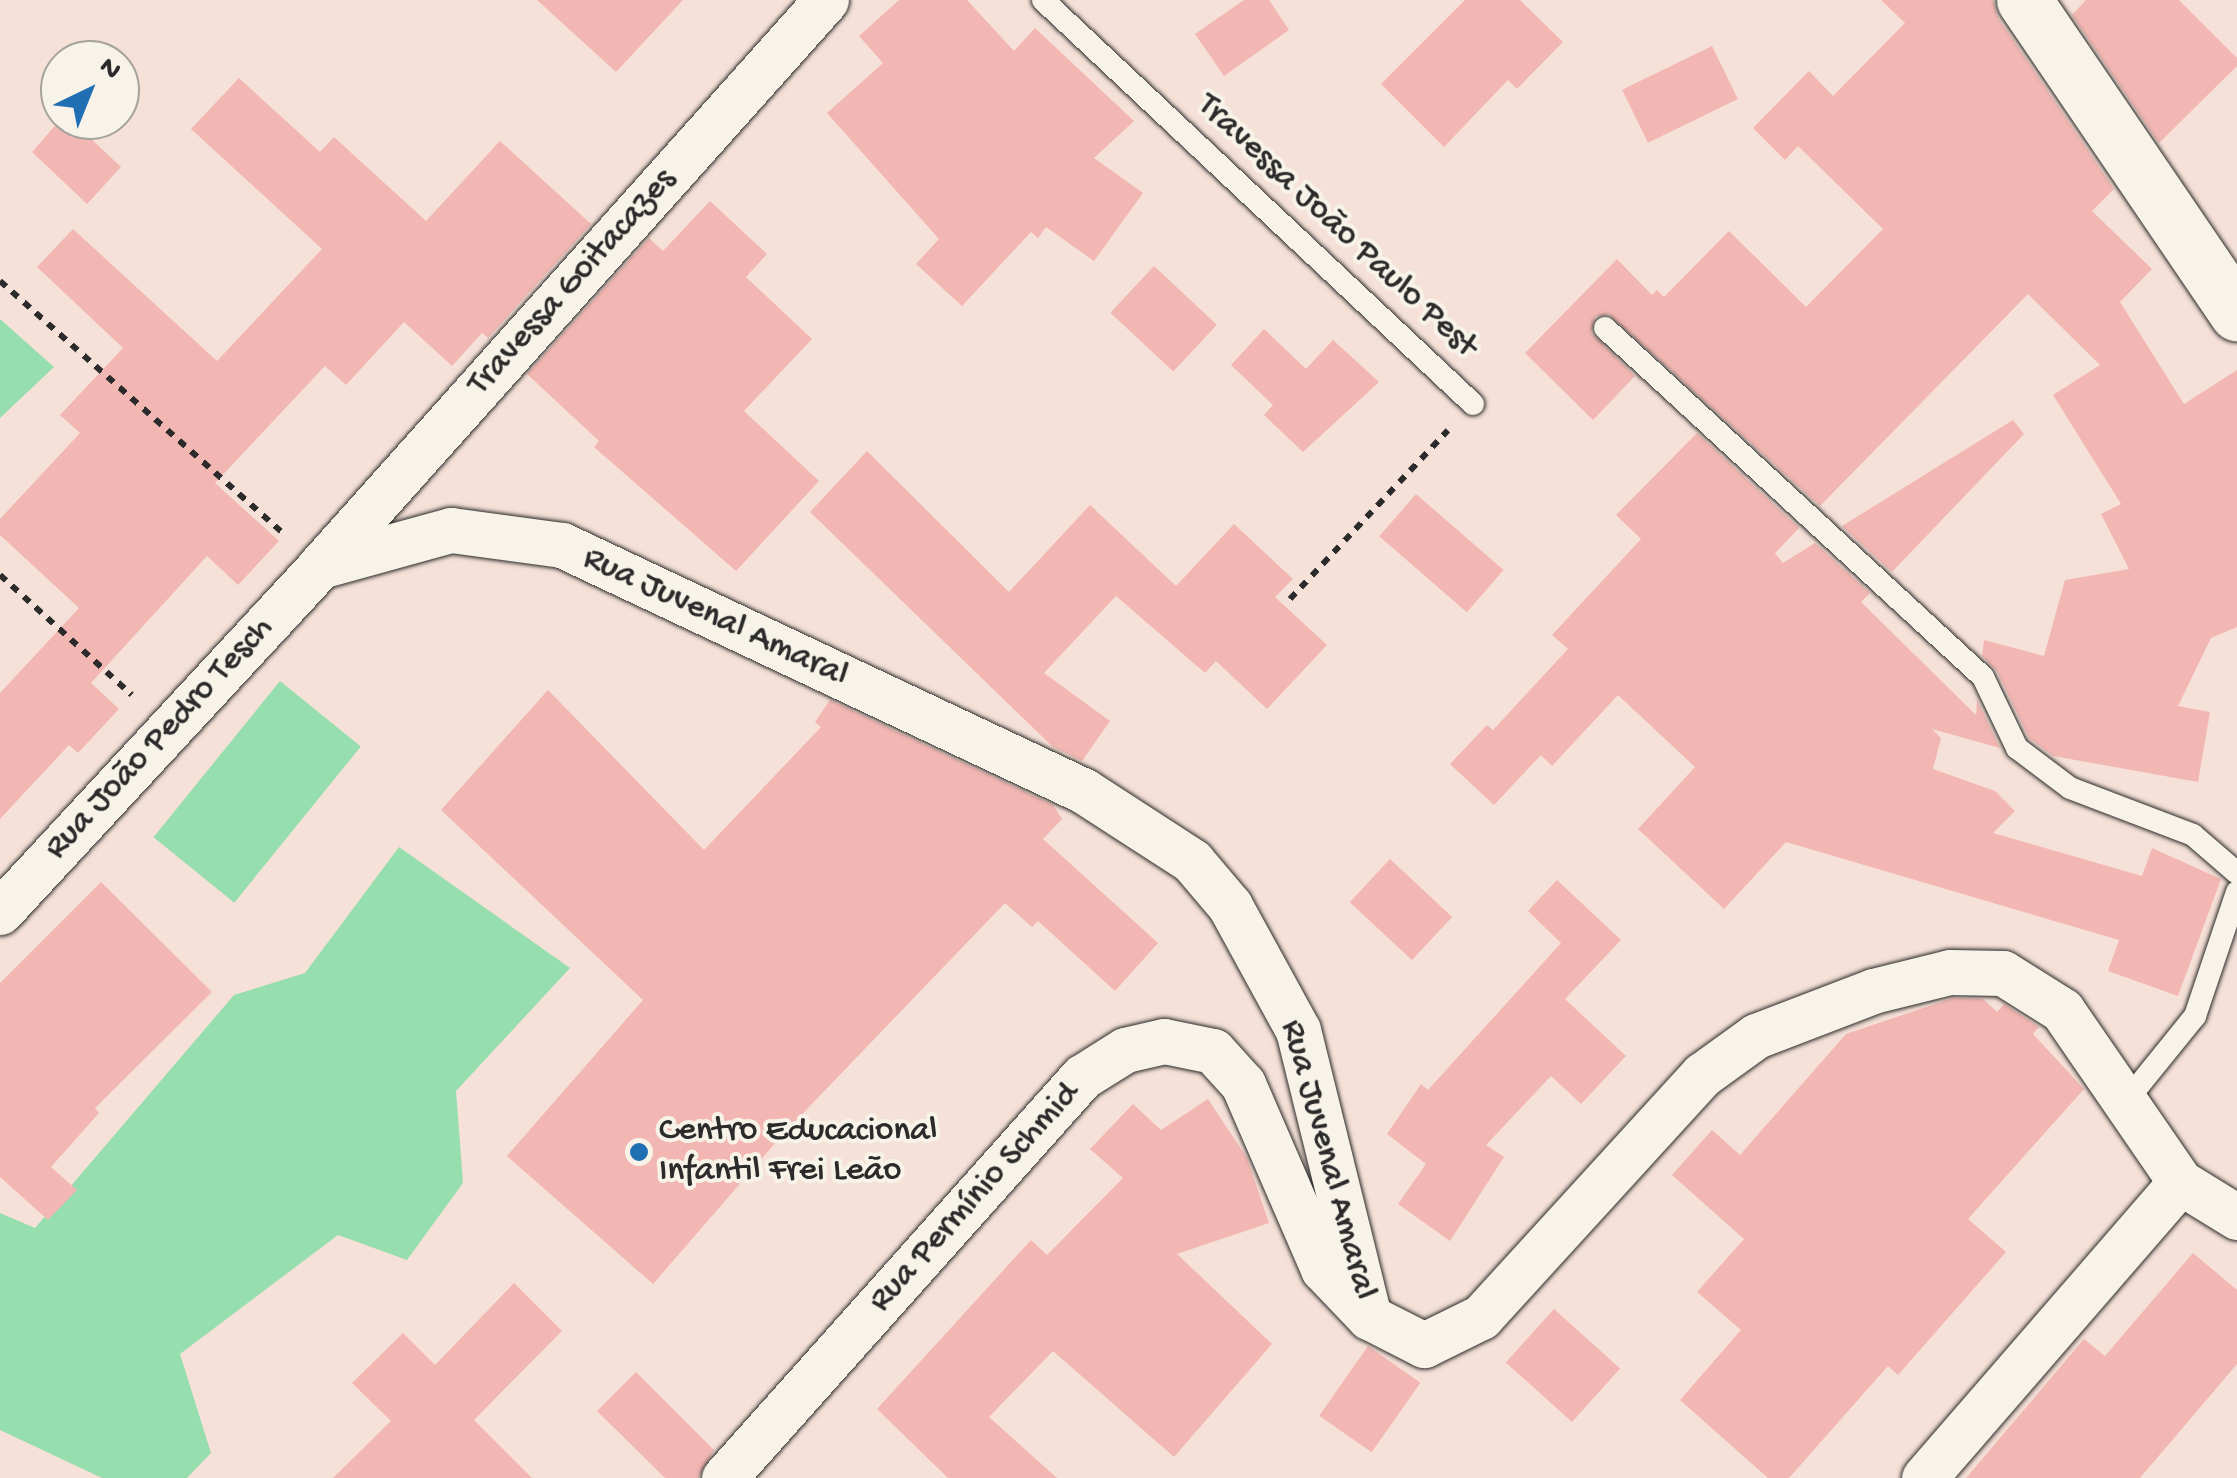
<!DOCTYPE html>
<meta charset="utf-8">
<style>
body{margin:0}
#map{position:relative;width:2237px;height:1478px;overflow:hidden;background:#f6e1d8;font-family:"Gochi Hand",sans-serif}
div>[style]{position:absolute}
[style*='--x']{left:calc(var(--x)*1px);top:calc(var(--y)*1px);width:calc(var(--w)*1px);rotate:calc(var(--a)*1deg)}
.green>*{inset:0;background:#96dead;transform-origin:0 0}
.building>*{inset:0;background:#f2b7b2;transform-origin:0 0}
.path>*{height:6px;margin-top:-3px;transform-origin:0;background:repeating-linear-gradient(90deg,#2b2b2b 0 8px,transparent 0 16px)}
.roads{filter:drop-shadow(0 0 2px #2b2b2b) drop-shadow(0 0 2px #2b2b2b)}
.service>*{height:22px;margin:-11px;padding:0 11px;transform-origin:11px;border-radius:11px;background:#f7f3e8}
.minor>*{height:45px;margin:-22.5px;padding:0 22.5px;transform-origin:22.5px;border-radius:22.5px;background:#f7f3e8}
.tertiary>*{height:55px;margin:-27.5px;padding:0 27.5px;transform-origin:27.5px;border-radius:27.5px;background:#f7f3e8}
.dots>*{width:28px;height:28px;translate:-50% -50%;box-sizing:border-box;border:5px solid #f7f3e8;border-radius:50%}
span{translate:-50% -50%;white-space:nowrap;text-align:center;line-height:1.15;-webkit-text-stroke:8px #f7f3e8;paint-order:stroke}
.street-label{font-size:35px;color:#2b2b2b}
.poi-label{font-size:35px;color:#2b2b2b}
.left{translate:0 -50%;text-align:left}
.north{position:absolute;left:40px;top:40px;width:100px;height:100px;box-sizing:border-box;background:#f7f3e8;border:2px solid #a5a39c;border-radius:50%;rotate:43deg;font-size:28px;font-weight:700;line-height:40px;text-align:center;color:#2b2b2b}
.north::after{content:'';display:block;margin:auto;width:35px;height:45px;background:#1f6fb2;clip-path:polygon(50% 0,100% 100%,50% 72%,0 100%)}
</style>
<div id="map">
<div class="green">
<div style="clip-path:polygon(0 319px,54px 367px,0 418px)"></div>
<div style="left:280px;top:681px;width:104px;height:201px;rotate:39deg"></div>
<div style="clip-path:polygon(399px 847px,570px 968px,456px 1091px,463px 1183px,407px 1260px,338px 1235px,180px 1354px,211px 1453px,187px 1478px,102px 1478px,0 1430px,0 1213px,35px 1228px,234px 995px,305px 973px)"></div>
</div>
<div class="building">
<div style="clip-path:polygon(537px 0,683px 0,616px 72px)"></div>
<div style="clip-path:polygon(899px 0,967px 0,1014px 51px,1035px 28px,1134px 121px,1094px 158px,1143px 193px,1094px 261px,1046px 227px,1038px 238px,1031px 232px,962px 306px,916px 264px,939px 239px,827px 113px,883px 63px,859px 36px)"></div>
<div style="clip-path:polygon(1244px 0,1269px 0,1289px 30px,1224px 76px,1195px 34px)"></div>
<div style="clip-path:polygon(1465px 0,1520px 0,1563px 42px,1517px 89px,1508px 80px,1444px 147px,1381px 84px)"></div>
<div style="clip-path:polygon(1881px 0,1993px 0,1998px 18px,2114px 189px,2092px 211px,2152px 269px,2120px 302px,2184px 404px,2237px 370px,2237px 627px,2211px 638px,2178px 706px,2210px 712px,2198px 782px,2053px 756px,2029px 738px,1997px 671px,1982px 656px,1984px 640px,2044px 656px,2065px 580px,2129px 569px,2101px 514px,2121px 504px,2053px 395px,2100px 365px,2028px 294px,1820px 506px,1609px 314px,1595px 317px,1591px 333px,1635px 376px,1593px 420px,1525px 353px,1617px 259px,1652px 295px,1657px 290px,1664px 297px,1729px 231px,1806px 307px,1883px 229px,1798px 146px,1785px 160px,1753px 128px,1809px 71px,1833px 96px,1905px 23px)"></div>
<div style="clip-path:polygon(2086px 0,2179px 0,2237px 58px,2237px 66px,2159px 143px,2072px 15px)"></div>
<div style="left:1712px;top:46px;width:59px;height:100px;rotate:64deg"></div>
<div style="clip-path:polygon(239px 78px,320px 152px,334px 137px,426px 221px,500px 141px,591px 224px,488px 338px,482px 333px,452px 366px,404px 322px,346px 385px,325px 366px,215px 483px,279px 541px,238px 585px,207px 556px,91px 683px,119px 709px,78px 753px,69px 745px,0 819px,0 693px,79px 608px,0 535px,0 519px,80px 433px,60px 415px,123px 348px,37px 267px,73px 229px,217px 361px,322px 249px,191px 129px)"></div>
<div style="clip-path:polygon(60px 120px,71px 120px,121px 167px,87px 204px,32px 152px)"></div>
<div style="clip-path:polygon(710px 201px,767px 254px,746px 277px,812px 339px,744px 411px,819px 481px,736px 571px,594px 447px,599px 441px,527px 374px,649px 238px,663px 251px)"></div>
<div style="left:1154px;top:266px;width:86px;height:64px;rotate:43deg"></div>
<div style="clip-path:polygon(1264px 329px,1306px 369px,1333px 340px,1379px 382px,1303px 452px,1264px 415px,1273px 405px,1231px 365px)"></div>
<div style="clip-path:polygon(2013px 420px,2024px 434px,1892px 572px,1842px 526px)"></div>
<div style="clip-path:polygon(1697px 433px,1799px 528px,1775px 553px,1783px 563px,1815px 543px,1870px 593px,1861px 602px,1976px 715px,1977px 700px,2000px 748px,1932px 729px,1941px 738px,1933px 769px,1995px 791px,2015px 811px,1993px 833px,2142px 876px,2152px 848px,2221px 879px,2178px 996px,2108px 971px,2119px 940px,1786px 842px,1724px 909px,1638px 829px,1695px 767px,1618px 695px,1552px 766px,1541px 755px,1494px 805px,1450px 764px,1487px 725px,1493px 730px,1568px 649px,1552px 635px,1641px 539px,1616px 515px)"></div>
<div style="clip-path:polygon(867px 451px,1009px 592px,1090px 505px,1176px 586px,1234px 524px,1293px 579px,1275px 597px,1327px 645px,1267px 709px,1216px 661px,1205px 673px,1116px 596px,1044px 673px,1110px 721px,1082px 761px,1053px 747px,810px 512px)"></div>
<div style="left:1416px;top:494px;width:116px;height:56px;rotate:41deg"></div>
<div style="clip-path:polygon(548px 690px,704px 850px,821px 727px,815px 722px,830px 700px,1053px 805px,1062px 819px,1043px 839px,1158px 943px,1115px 991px,1038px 921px,1032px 927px,1005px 903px,784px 1133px,653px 1284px,507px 1156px,643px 1000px,441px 810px)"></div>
<div style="left:1390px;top:859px;width:85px;height:59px;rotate:43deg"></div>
<div style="clip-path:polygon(1557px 880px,1621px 940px,1565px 999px,1626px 1056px,1581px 1104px,1551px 1076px,1486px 1145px,1504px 1157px,1450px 1241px,1398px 1204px,1426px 1164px,1387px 1134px,1421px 1084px,1428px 1090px,1561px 943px,1528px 911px)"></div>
<div style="clip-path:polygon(101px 882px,212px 992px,95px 1108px,99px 1113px,51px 1167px,77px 1190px,48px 1220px,0 1177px,0 983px)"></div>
<div style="clip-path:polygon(1953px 998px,1983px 999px,1997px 1012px,2004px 1004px,2039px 1027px,2033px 1034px,2084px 1089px,1968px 1219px,2006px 1252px,1898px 1375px,1888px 1366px,1789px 1478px,1768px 1478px,1680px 1400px,1741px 1330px,1697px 1292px,1744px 1239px,1672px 1175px,1712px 1130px,1740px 1155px,1846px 1034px)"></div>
<div style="clip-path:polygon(1208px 1099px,1247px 1158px,1269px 1223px,1177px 1254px,1272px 1344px,1174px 1457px,1053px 1351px,989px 1417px,1057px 1478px,948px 1478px,877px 1409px,1031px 1240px,1047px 1255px,1123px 1178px,1090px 1149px,1133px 1104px,1161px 1130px)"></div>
<div style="clip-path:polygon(2193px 1253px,2237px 1290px,2237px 1364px,2140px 1478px,1966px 1478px,2084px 1339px,2105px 1356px)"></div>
<div style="clip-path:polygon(514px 1283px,562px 1331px,474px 1420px,532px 1478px,333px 1478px,391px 1421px,352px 1383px,403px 1333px,435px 1365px)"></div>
<div style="left:1554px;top:1309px;width:89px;height:72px;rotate:42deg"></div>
<div style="left:1368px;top:1346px;width:64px;height:85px;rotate:35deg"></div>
<div style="clip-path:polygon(636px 1372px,714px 1450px,698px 1478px,665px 1478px,597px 1411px)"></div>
</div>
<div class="path">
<div style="--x:0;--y:281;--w:379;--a:41.7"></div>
<div style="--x:0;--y:575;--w:178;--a:42.3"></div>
<div style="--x:1290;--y:599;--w:231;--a:-46.9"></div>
</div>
<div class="roads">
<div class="service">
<div style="--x:1043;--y:0;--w:590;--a:43.21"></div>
<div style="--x:1605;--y:328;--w:514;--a:42.72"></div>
<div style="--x:1983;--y:677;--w:79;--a:64.4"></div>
<div style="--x:2017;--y:748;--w:66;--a:37"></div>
<div style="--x:2070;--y:788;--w:132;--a:20.9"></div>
<div style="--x:2193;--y:835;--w:58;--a:40.8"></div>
<div style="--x:2127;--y:1100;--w:108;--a:-51"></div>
<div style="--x:2195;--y:1016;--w:131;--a:-71.3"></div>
</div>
<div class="minor">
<div style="--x:320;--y:566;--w:136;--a:-15.4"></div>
<div style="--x:451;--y:530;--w:112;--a:7.7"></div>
<div style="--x:562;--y:545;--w:577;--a:25.23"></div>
<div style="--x:1084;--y:791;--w:129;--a:32.9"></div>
<div style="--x:1192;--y:861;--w:59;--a:49.8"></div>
<div style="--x:1230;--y:906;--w:141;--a:61.3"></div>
<div style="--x:1298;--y:1030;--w:296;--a:76.1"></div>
<div style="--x:1369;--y:1317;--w:62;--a:27"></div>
<div style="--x:1424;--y:1345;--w:64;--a:-26.2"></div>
<div style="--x:1481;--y:1317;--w:328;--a:-47.6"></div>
<div style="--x:1702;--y:1075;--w:67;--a:-35.8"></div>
<div style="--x:1756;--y:1036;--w:125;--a:-21"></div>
<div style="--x:1873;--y:991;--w:79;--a:-13.9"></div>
<div style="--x:1950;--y:972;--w:53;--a:1.1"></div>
<div style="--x:2003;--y:973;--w:70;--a:32.1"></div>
<div style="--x:2062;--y:1010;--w:209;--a:55.5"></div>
<div style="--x:2180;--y:1182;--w:67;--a:31.6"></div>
<div style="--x:0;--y:912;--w:471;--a:-47.2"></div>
<div style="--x:320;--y:566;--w:759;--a:-48.2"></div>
<div style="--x:724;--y:1478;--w:538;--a:-48.24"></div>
<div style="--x:1082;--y:1077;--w:51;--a:-32.1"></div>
<div style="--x:1125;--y:1050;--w:40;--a:-13"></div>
<div style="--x:1164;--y:1041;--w:50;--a:11.5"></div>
<div style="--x:1213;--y:1051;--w:45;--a:47.7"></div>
<div style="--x:1243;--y:1084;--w:202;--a:66.6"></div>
<div style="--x:1323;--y:1269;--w:64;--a:46.3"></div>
<div style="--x:1924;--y:1478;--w:391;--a:-49.1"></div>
</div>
<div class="tertiary">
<div style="--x:2024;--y:0;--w:379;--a:55.8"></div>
</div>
</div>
<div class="dots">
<div style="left:639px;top:1152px;background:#1f6fb2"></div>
</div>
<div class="street-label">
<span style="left:1336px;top:227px;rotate:43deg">Travessa João Paulo Pest</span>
<span style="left:573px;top:283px;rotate:-48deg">Travessa Goitacazes</span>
<span style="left:715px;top:618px;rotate:25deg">Rua Juvenal Amaral</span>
<span style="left:160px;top:739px;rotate:-47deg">Rua João Pedro Tesch</span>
<span style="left:1327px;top:1160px;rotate:75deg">Rua Juvenal Amaral</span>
<span style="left:975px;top:1198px;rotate:-48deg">Rua Permínio Schmid</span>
</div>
<div class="poi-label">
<span class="left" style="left:659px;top:1152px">Centro Educacional<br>Infantil Frei Leão</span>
</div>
<div class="north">N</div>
</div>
